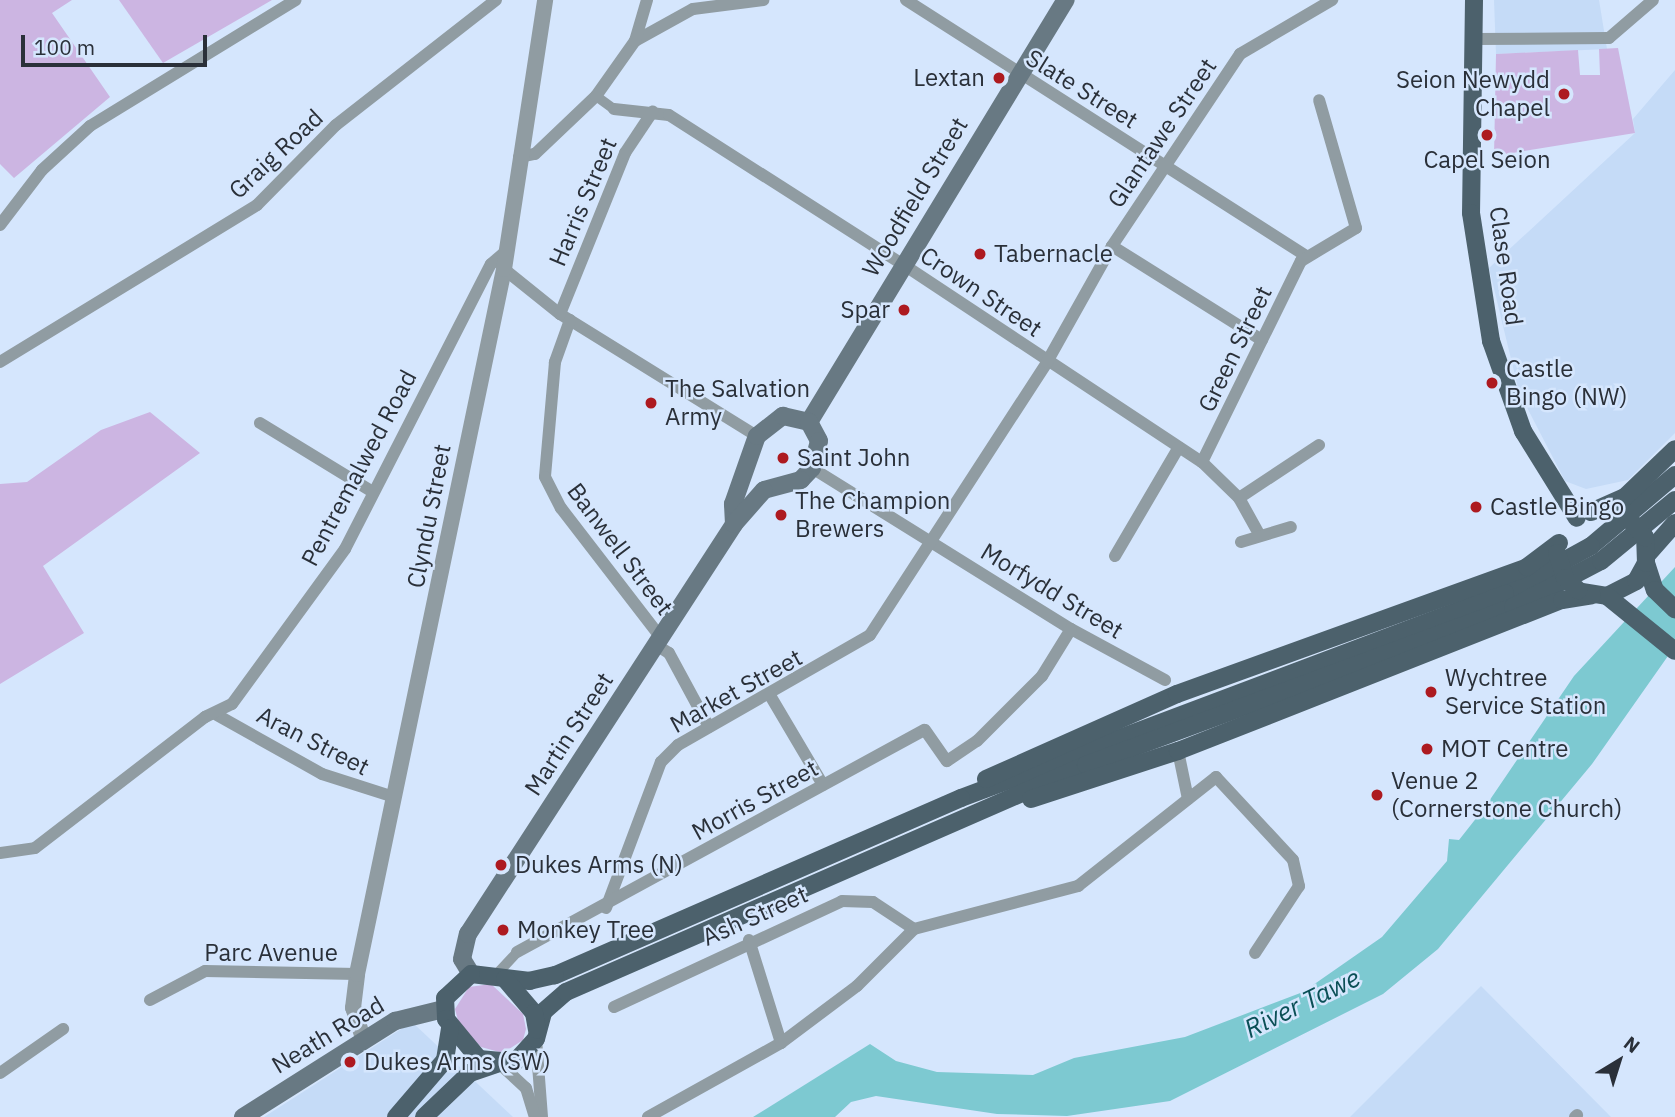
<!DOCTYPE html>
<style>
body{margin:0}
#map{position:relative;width:1675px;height:1117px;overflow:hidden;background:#d5e6fd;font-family:"IBM Plex Sans",sans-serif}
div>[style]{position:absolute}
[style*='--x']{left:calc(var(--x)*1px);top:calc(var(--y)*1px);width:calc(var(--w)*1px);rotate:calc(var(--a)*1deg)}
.built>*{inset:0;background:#c5dbf7}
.green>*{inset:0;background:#ccb5e2}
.water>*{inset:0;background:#7dc9d1}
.pedestrian>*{height:10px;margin:-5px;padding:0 5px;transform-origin:5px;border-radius:5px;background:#909ca2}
.minor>*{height:12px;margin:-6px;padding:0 6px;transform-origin:6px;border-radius:6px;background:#909ca2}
.tertiary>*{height:16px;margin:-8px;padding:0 8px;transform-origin:8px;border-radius:8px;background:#909ca2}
.secondary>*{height:18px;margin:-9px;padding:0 9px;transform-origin:9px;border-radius:9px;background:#687983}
.primary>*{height:18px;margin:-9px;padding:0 9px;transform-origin:9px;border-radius:9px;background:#4c616c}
.primary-bridge>*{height:18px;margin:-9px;padding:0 9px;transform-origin:9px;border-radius:9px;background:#4c616c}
.dots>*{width:19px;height:19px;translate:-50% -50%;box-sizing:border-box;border:4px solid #d5e6fd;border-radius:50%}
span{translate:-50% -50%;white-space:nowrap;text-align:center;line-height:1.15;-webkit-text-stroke:5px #d5e6fd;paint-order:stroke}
.poi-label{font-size:24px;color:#2a3039}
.right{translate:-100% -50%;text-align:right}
.left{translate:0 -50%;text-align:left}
.street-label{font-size:24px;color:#2a3039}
.water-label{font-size:26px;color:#0a4f56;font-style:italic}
.north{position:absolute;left:1584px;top:1026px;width:70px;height:70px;-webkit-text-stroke:5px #d5e6fd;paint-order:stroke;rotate:38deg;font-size:19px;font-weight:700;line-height:28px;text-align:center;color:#2a3039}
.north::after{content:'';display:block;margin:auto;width:24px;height:32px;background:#2a3039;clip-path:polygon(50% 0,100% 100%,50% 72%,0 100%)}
.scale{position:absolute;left:21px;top:35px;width:186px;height:32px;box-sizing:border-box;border:4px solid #2a3039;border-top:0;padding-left:9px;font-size:21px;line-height:24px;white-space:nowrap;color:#2a3039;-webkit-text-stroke:5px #d5e6fd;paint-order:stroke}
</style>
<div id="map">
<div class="built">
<div style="clip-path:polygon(1494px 0,1599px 0,1607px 49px,1496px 54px)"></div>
<div style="clip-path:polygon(1675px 70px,1675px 433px,1628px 480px,1586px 489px,1565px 481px,1519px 392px,1489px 268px,1635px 133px,1633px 119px)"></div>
<div style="clip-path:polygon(1481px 986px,1611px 1117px,1350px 1117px)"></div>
<div style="clip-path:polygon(412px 1022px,513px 1117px,264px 1117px)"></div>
</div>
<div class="green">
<div style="clip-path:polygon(0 0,72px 0,52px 13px,110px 97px,14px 178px,0 164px)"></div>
<div style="clip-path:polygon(119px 0,272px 0,163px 63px)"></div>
<div style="clip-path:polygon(1618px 48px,1635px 133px,1494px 156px,1496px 54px,1578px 50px,1580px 75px,1600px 75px,1599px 49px)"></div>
<div style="clip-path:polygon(150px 412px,200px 453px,43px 566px,84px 633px,0 684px,0 484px,27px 482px,101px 430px)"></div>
<div style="clip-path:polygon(491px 984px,523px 1014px,526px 1029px,523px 1040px,503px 1053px,481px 1047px,459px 1024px,455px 1009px,469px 987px)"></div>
</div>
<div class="water">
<div style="clip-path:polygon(1675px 567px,1675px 646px,1592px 764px,1438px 949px,1383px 994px,1170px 1101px,1067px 1116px,997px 1114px,876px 1096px,851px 1102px,835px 1117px,753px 1117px,870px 1044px,896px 1061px,937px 1072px,1033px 1075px,1074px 1058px,1185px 1037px,1303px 992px,1382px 937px,1447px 861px,1449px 839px,1459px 840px,1485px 807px,1574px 676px)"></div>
</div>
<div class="pedestrian">
<div style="--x:596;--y:96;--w:22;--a:36"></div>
<div style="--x:495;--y:976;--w:33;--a:-47"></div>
</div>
<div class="minor">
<div style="--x:906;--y:0;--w:476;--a:32.6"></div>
<div style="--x:1474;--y:39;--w:135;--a:-0.4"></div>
<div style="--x:1609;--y:38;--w:58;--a:-40.8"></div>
<div style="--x:635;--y:41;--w:66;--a:-28.9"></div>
<div style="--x:693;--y:9;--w:71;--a:-7.3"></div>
<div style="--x:614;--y:109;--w:55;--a:6.2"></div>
<div style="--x:669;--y:115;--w:279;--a:32.6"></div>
<div style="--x:904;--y:265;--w:357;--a:33.5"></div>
<div style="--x:1202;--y:462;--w:52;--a:44.2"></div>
<div style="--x:1239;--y:498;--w:41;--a:60.9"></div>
<div style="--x:519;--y:157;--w:16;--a:-11"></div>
<div style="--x:535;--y:154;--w:84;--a:-43.6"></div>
<div style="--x:596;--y:96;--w:67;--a:-54.7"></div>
<div style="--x:635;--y:41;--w:43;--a:-73.7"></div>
<div style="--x:0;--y:225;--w:69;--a:-52.6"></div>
<div style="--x:42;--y:170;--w:65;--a:-42.5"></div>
<div style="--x:90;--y:126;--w:241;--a:-31.5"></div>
<div style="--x:1112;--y:246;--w:177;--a:32.1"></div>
<div style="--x:504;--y:269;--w:72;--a:38.8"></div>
<div style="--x:560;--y:314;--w:232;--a:31.8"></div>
<div style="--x:560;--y:314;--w:174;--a:-68"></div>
<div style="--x:625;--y:153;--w:50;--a:-56.3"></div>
<div style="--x:570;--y:320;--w:45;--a:109.7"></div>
<div style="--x:555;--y:362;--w:115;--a:95"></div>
<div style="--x:545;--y:477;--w:35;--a:63"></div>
<div style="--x:561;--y:508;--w:164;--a:52.4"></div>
<div style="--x:0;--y:362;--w:301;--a:-31.4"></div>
<div style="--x:257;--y:205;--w:112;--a:-45.4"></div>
<div style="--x:336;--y:125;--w:203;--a:-38"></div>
<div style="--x:260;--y:423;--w:132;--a:31.4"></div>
<div style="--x:1202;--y:462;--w:224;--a:-63.8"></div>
<div style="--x:1301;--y:261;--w:64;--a:-31"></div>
<div style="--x:1356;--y:228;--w:133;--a:-106.1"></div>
<div style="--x:812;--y:468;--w:305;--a:31.9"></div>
<div style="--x:1071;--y:629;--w:107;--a:28.5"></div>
<div style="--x:1239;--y:498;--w:96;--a:-33.5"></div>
<div style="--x:1241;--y:542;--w:52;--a:-16.7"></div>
<div style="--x:1115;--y:556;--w:126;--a:-59.6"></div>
<div style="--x:656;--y:645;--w:15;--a:32"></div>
<div style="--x:669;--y:653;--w:84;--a:61.6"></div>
<div style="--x:771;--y:697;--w:102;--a:59.4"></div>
<div style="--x:217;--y:715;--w:120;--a:29.3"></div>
<div style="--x:322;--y:774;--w:76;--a:17.7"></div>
<div style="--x:1178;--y:751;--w:49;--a:78.2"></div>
<div style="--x:0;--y:853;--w:35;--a:-8"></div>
<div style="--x:35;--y:848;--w:215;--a:-37.6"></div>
<div style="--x:205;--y:717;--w:30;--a:-26"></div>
<div style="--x:232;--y:704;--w:192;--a:-53.9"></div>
<div style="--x:345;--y:549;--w:320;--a:-62.9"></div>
<div style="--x:491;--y:264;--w:16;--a:-40"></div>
<div style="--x:606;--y:908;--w:156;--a:-69.4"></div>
<div style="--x:661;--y:762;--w:24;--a:-45"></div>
<div style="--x:678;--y:745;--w:221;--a:-29.8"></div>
<div style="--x:870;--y:635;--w:325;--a:-57"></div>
<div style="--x:1047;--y:362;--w:133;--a:-60.7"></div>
<div style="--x:1112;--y:246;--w:231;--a:-56.3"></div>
<div style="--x:1240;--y:54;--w:107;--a:-30.4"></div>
<div style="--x:749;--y:940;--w:108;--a:72.7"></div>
<div style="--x:517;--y:952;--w:464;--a:-28.6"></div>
<div style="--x:925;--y:730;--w:38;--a:55"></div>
<div style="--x:947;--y:761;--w:36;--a:-34"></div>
<div style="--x:977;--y:741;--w:92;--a:-45"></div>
<div style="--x:1042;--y:676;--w:55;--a:-58.3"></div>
<div style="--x:150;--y:1000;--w:62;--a:-27.8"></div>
<div style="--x:205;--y:971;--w:152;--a:1.1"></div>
<div style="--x:614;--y:1007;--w:251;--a:-24.9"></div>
<div style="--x:842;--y:901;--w:31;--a:2"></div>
<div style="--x:873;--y:902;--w:49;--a:33.4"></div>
<div style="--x:536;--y:1039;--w:78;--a:85.6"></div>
<div style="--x:501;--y:1065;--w:34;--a:43"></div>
<div style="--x:526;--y:1088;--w:30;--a:73"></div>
<div style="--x:0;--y:1073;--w:77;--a:-34.9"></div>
<div style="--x:648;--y:1117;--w:152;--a:-29.1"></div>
<div style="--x:781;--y:1043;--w:95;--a:-36.9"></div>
<div style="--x:857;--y:986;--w:81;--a:-45"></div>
<div style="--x:914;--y:929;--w:170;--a:-14.7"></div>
<div style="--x:1078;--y:886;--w:176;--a:-38.3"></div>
<div style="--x:1216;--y:777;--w:113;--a:47.1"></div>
<div style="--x:1293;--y:860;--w:27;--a:77"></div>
<div style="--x:1299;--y:886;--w:80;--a:123.3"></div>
<div style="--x:1575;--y:1117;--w:3;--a:-45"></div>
</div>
<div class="tertiary">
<div style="--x:363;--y:1038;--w:32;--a:-108"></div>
<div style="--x:353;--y:1008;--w:34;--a:-83"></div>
<div style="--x:357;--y:974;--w:720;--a:-78.22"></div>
<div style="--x:504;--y:269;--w:272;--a:-81.3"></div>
</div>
<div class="secondary">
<div style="--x:809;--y:422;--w:494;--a:-58.7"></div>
<div style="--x:734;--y:524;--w:20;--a:-93"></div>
<div style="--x:733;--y:504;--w:72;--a:-70.6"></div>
<div style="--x:757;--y:436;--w:33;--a:-38"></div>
<div style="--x:783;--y:416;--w:27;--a:13"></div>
<div style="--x:809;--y:422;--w:21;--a:62"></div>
<div style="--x:819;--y:441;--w:28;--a:105"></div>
<div style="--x:812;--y:468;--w:16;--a:133"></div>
<div style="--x:801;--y:480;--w:38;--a:165"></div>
<div style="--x:471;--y:974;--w:17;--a:-121"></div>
<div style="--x:462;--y:959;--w:26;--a:-77"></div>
<div style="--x:468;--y:934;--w:489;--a:-57"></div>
<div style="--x:734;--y:524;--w:45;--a:-48.6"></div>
<div style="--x:243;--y:1117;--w:180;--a:-32.3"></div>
<div style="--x:395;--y:1021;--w:50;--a:-13.8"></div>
</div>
<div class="primary">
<div style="--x:1474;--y:0;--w:213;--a:90.8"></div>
<div style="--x:1471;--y:213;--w:130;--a:81.1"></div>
<div style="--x:1491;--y:341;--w:96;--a:70.4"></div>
<div style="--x:1523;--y:431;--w:102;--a:58.2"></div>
<div style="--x:1675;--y:475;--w:110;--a:139.8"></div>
<div style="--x:1591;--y:546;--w:98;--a:151.3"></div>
<div style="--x:1505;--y:593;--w:581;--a:159.35"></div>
<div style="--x:961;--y:798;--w:443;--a:156.4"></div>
<div style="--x:555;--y:975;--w:26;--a:167"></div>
<div style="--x:530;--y:981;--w:59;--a:-173.2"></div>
<div style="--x:471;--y:974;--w:35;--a:137"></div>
<div style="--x:445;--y:998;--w:21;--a:87"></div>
<div style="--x:446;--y:1019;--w:52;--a:50.5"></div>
<div style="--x:479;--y:1059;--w:36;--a:5"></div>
<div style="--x:515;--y:1062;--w:31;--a:-48"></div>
<div style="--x:536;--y:1039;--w:28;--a:-75"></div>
<div style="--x:543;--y:1012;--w:30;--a:-41"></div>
<div style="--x:566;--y:992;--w:567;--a:-23.58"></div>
<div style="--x:1086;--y:765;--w:455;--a:-20.3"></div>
<div style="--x:1513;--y:607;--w:99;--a:-27.6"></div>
<div style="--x:1601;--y:561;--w:96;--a:-39.5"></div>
<div style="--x:1591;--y:512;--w:37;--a:-24"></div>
<div style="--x:1625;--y:497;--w:69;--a:-43.8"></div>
<div style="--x:1646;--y:556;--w:44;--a:-48.7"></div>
<div style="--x:1646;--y:563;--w:28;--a:72"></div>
<div style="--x:1655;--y:590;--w:28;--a:44"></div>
<div style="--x:1582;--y:592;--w:25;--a:9"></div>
<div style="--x:1607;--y:596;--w:33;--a:-27"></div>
<div style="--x:1636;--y:581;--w:21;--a:-61"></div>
<div style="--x:1646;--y:563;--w:26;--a:-92"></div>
<div style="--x:1607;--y:596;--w:87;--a:39"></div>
<div style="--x:986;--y:779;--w:209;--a:-24"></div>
<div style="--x:1177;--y:694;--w:372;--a:-19.9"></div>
<div style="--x:1527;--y:567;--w:40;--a:-37"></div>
<div style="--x:1031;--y:799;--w:155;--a:-18.1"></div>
<div style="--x:1178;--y:751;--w:413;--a:-21.5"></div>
<div style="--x:1562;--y:600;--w:30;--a:-9"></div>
<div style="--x:505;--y:979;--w:45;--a:49.5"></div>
<div style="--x:534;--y:1013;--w:17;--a:80"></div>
<div style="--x:396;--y:1117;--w:75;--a:-49.3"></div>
<div style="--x:445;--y:1060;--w:32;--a:-81"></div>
<div style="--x:424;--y:1117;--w:64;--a:-43.7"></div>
<div style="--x:470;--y:1073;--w:28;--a:-19"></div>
</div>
<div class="primary-bridge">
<div style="--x:1622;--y:511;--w:35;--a:49"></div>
<div style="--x:1557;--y:553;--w:26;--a:72"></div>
<div style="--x:1565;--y:578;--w:18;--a:43"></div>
</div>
<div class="dots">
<div style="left:999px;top:78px;background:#ad1a20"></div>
<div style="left:1564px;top:94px;background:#ad1a20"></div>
<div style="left:1487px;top:135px;background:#ad1a20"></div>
<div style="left:980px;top:254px;background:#ad1a20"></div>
<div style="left:904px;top:310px;background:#ad1a20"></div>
<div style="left:1492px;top:383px;background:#ad1a20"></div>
<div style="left:651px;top:403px;background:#ad1a20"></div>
<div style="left:783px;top:458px;background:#ad1a20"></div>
<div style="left:1476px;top:507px;background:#ad1a20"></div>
<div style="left:781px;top:515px;background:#ad1a20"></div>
<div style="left:1431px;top:692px;background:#ad1a20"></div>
<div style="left:1427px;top:749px;background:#ad1a20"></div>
<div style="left:1377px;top:795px;background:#ad1a20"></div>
<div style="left:501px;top:865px;background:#ad1a20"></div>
<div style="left:503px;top:930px;background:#ad1a20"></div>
<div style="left:350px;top:1062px;background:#ad1a20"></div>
</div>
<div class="poi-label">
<span class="right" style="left:985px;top:78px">Lextan</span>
<span class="right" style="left:1550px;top:94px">Seion Newydd<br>Chapel</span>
<span style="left:1487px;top:160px">Capel Seion</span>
<span class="left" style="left:994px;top:254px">Tabernacle</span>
<span class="right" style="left:890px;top:310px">Spar</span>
<span class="left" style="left:1506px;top:383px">Castle<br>Bingo (NW)</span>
<span class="left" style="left:665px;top:403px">The Salvation<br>Army</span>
<span class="left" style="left:797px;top:458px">Saint John</span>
<span class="left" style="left:795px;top:515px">The Champion<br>Brewers</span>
<span class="left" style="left:1490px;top:507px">Castle Bingo</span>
<span class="left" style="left:1445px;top:692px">Wychtree<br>Service Station</span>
<span class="left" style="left:1441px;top:749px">MOT Centre</span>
<span class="left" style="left:1391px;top:795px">Venue 2<br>(Cornerstone Church)</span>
<span class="left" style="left:515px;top:865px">Dukes Arms (N)</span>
<span class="left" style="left:517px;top:930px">Monkey Tree</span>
<span class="left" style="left:364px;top:1062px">Dukes Arms (SW)</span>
</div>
<div class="street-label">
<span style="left:1082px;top:89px;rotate:32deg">Slate Street</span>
<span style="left:1162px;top:133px;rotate:-56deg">Glantawe Street</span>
<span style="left:276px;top:154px;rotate:-43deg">Graig Road</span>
<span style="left:915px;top:197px;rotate:-59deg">Woodfield Street</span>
<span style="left:583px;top:202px;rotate:-67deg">Harris Street</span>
<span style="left:1506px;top:266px;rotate:82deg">Clase Road</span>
<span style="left:981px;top:292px;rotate:34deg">Crown Street</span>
<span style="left:1235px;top:349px;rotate:-64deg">Green Street</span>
<span style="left:359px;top:468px;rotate:-62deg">Pentremalwed Road</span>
<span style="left:429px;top:516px;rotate:-79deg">Clyndu Street</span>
<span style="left:620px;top:549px;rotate:53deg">Banwell Street</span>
<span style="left:1052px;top:591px;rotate:31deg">Morfydd Street</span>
<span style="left:736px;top:691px;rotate:-29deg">Market Street</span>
<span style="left:569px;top:734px;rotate:-57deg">Martin Street</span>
<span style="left:313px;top:741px;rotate:27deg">Aran Street</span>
<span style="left:755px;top:800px;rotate:-29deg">Morris Street</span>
<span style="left:755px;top:916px;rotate:-24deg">Ash Street</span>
<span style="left:271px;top:953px">Parc Avenue</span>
<span style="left:328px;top:1035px;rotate:-31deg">Neath Road</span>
</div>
<div class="water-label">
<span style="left:1302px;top:1003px;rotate:-26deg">River Tawe</span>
</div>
<div class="north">N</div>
<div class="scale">100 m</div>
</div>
